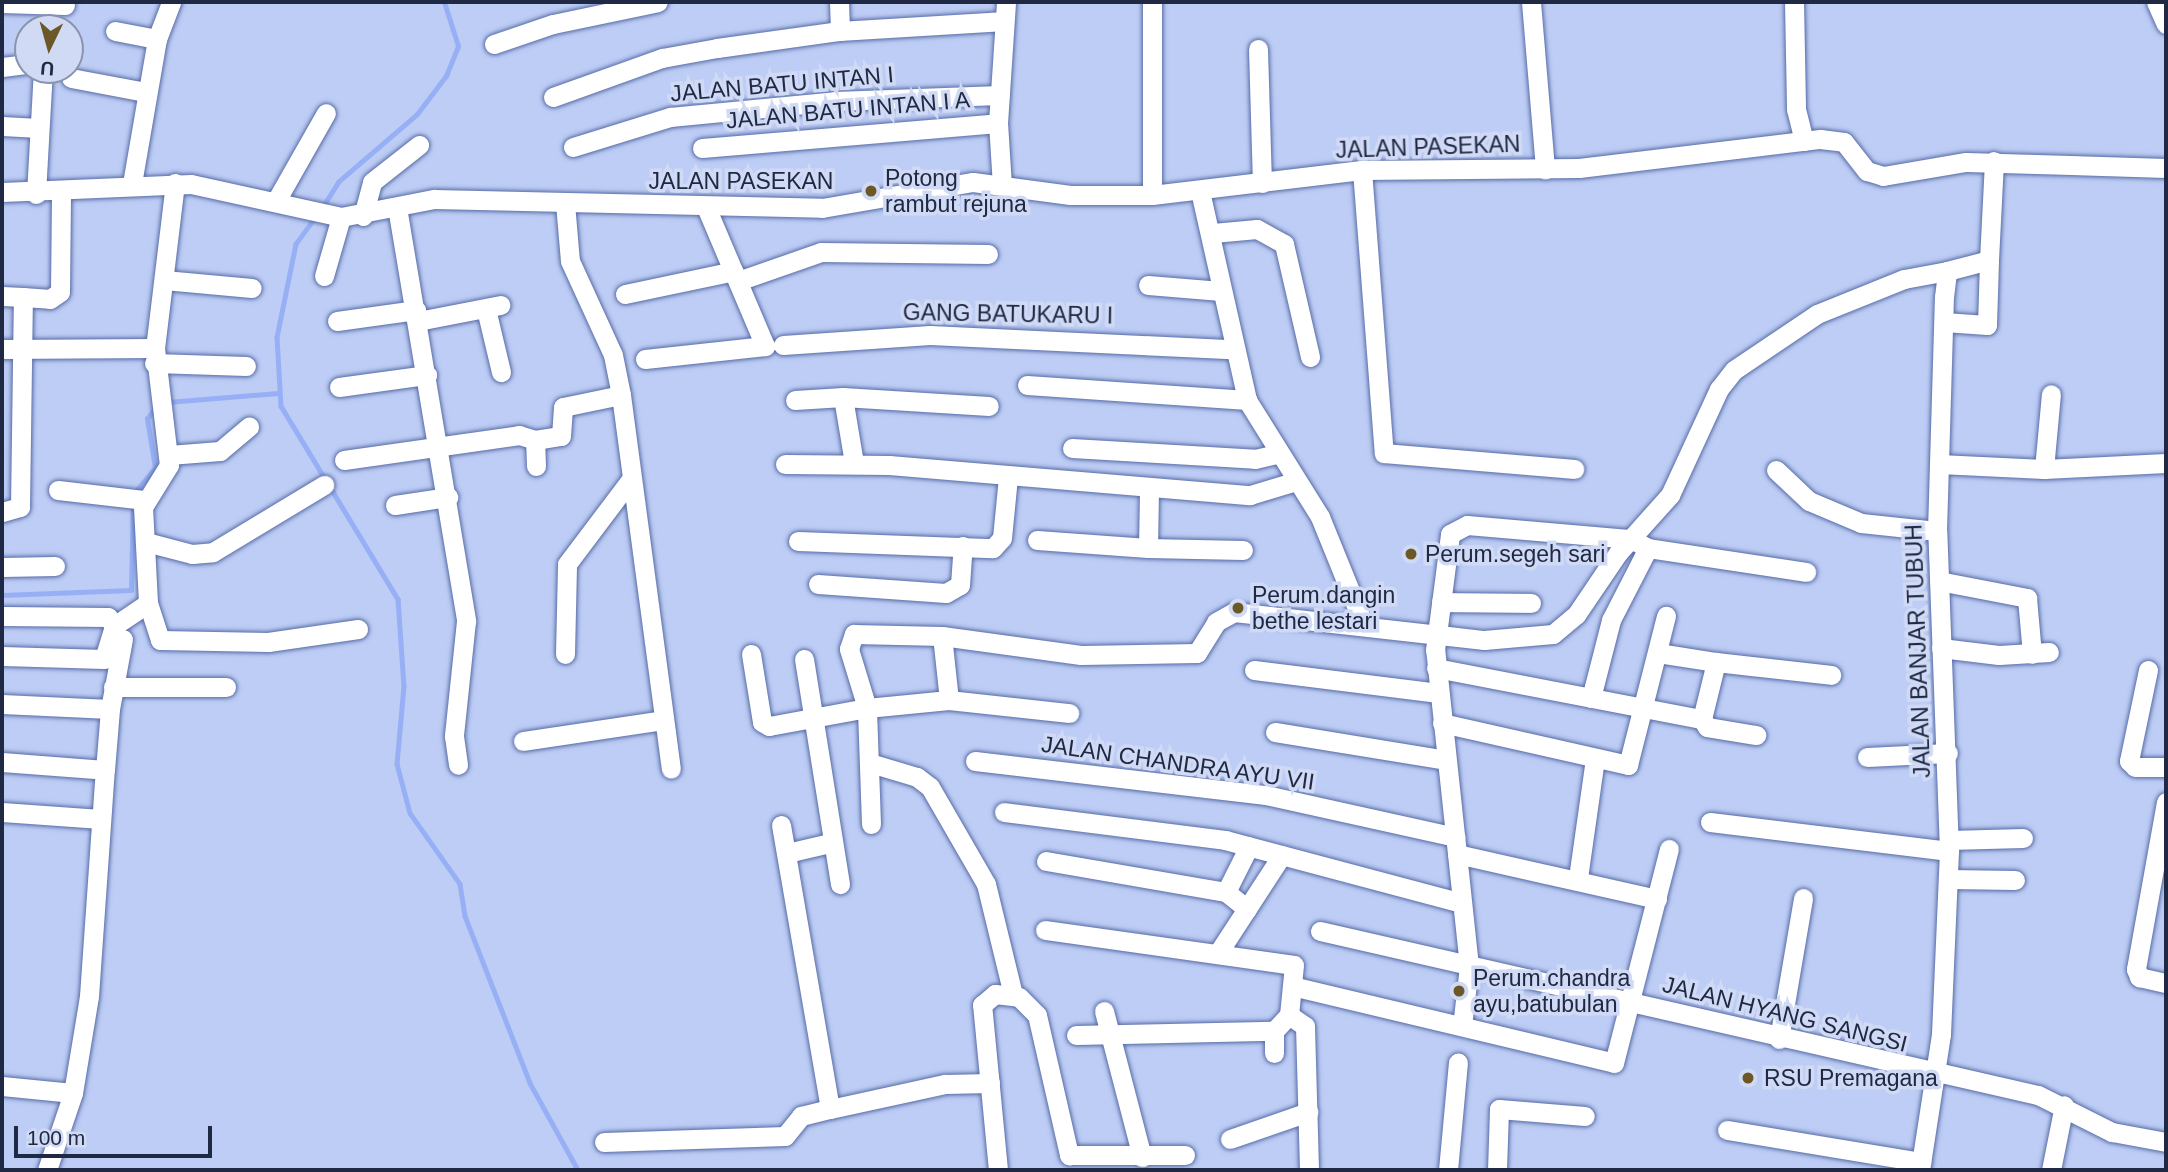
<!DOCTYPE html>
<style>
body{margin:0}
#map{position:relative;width:2168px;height:1172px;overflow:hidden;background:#bdcdf5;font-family:Helvetica,sans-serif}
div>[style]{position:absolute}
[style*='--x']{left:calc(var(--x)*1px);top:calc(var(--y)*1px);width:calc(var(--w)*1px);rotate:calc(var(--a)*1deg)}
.stream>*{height:4.5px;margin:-2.25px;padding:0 2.25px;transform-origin:2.25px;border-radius:2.25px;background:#97b0f5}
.roads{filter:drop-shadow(0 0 2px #576ba7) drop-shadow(0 0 2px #576ba7)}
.minor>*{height:19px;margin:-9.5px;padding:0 9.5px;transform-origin:9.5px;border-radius:9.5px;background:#fff}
.dots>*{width:19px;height:19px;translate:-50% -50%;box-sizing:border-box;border:4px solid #d0daf5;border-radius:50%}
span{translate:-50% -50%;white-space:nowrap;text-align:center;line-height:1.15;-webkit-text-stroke:7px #d0daf5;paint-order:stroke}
.street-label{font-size:23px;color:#202943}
.poi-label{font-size:23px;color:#202943}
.left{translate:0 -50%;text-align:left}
.frame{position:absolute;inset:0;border:4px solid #202943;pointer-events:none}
.north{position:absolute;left:14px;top:14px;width:70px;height:70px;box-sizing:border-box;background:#d0daf5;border:2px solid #8a93ae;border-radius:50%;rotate:185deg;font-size:19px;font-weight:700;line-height:28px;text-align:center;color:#202943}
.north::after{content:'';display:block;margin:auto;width:24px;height:32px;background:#6b5826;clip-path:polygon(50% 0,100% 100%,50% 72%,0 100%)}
.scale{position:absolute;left:14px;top:1126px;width:198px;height:32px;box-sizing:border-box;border:4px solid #202943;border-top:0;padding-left:9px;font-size:21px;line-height:24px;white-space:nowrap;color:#202943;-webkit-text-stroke:5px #d0daf5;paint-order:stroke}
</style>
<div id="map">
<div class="stream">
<div style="--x:322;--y:208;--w:31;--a:-58"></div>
<div style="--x:338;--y:182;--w:104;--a:-40.7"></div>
<div style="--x:417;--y:114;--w:48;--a:-52.7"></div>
<div style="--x:446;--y:76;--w:32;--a:-68"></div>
<div style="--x:458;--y:46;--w:46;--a:-107.7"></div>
<div style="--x:315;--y:218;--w:32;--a:126"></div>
<div style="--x:296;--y:244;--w:95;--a:101.5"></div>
<div style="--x:277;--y:337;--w:69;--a:86.7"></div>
<div style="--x:281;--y:406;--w:226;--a:58.8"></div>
<div style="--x:398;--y:599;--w:87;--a:86.1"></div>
<div style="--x:404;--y:686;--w:78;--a:95.1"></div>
<div style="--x:397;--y:764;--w:51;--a:75.1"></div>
<div style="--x:410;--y:813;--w:87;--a:54.8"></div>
<div style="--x:460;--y:884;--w:32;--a:81"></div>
<div style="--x:465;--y:916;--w:179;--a:68.7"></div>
<div style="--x:530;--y:1083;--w:99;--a:61.1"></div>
<div style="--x:168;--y:402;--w:110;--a:-4.7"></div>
<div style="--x:135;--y:492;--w:31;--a:-50"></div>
<div style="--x:155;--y:468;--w:50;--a:-99.3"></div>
<div style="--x:147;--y:419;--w:17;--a:-54"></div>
<div style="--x:2;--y:595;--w:129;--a:-2.2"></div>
<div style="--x:131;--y:590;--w:86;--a:-88.7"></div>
</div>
<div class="roads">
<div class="minor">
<div style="--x:839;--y:2;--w:29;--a:88"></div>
<div style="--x:1531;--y:2;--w:168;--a:85.2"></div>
<div style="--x:1794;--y:2;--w:107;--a:88.9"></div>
<div style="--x:1796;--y:109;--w:33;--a:76"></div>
<div style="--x:2156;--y:2;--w:24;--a:66"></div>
<div style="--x:2;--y:3;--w:63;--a:1.8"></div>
<div style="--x:115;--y:31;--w:43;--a:10.8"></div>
<div style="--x:157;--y:39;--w:147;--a:99.8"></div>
<div style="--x:157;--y:39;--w:40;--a:-69"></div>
<div style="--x:494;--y:44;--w:62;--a:-18.7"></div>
<div style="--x:553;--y:24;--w:107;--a:-11.8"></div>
<div style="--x:1258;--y:49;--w:134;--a:88.3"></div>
<div style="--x:2;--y:67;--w:26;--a:-7"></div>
<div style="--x:71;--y:78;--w:75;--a:10.7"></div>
<div style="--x:553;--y:97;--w:116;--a:-19.7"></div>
<div style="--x:662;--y:58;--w:56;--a:-10.3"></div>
<div style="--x:717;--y:48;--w:124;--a:-7.9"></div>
<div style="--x:840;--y:31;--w:164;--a:-3.5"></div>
<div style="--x:2;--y:126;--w:37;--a:3"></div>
<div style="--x:573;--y:147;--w:102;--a:-17.2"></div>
<div style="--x:670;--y:117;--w:166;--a:-5.5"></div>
<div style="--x:835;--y:101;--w:165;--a:-2.1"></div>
<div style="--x:702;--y:148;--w:297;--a:-4.8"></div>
<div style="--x:1362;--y:170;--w:284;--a:85.6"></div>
<div style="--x:1384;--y:453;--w:191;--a:4.8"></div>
<div style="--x:175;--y:183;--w:166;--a:96.9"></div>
<div style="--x:155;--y:348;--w:118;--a:83.2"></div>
<div style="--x:169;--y:465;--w:49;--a:121.8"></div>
<div style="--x:143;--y:507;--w:96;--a:87"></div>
<div style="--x:148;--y:603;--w:39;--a:72"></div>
<div style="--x:160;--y:640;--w:108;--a:1.1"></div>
<div style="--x:268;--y:642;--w:91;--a:-8.2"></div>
<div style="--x:1002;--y:186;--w:63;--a:-93.6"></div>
<div style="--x:998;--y:123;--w:121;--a:-86.2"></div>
<div style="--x:1200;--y:191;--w:214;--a:77.3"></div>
<div style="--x:1247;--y:400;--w:138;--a:58"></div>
<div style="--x:1320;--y:517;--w:114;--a:67.9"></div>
<div style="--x:2;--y:192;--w:189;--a:-2.4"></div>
<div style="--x:191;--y:184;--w:154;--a:12.4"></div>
<div style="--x:341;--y:217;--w:95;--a:-11"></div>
<div style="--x:434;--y:199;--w:388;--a:1.3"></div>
<div style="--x:822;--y:208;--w:153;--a:-9.8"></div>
<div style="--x:973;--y:182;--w:98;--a:7.6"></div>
<div style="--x:1070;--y:195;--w:82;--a:0"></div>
<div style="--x:1152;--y:195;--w:211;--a:-6.8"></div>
<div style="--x:1362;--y:170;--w:217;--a:-0.5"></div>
<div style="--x:1579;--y:168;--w:243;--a:-6.9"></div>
<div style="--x:1820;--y:139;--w:24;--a:7"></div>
<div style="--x:1844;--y:142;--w:37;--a:52"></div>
<div style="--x:1867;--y:171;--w:17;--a:17"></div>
<div style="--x:1883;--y:176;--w:84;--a:-9.6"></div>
<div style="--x:1966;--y:162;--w:200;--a:1.7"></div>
<div style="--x:36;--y:194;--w:124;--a:-86.8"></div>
<div style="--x:1152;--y:195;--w:193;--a:-90"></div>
<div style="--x:276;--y:201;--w:101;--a:-60.4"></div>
<div style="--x:565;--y:203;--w:58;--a:85.1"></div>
<div style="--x:570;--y:261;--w:103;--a:65.4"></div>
<div style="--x:613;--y:355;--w:41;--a:78.7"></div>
<div style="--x:621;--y:395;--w:377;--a:82.4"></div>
<div style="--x:397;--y:207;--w:420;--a:80.5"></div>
<div style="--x:466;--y:621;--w:116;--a:96"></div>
<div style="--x:454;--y:736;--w:29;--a:82"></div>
<div style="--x:363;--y:216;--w:35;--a:-75"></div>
<div style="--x:372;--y:182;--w:60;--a:-38.2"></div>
<div style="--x:1213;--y:233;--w:44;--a:-5.2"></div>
<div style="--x:1257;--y:229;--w:31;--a:29"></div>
<div style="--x:1284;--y:244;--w:116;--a:77"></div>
<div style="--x:324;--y:276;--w:61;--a:-73.9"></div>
<div style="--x:164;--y:280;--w:88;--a:5.2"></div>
<div style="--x:738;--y:281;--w:88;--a:-19.3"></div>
<div style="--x:821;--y:252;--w:167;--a:0.7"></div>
<div style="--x:1148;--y:285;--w:73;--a:4.7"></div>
<div style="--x:625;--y:294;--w:111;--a:-11.9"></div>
<div style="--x:2;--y:296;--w:21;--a:3"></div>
<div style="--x:486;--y:309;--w:65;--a:76.6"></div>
<div style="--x:337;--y:321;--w:80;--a:-7.9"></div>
<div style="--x:418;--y:321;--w:84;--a:-11"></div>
<div style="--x:1944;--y:322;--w:43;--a:4"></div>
<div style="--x:1987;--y:325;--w:65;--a:-88.2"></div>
<div style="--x:783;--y:345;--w:147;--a:-3.9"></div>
<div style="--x:930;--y:335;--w:302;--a:2.7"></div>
<div style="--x:2;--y:349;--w:153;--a:-0.4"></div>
<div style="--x:645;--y:359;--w:121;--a:-6.2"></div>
<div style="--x:765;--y:346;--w:151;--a:-113"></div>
<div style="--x:154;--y:363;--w:92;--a:1.9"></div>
<div style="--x:1027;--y:385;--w:221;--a:3.9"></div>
<div style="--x:339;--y:387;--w:89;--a:-7.8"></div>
<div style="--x:795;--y:400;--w:48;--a:-3.6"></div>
<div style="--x:1072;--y:448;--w:183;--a:3.4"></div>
<div style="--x:1255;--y:459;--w:22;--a:-13"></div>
<div style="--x:169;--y:455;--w:51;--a:-4.5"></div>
<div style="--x:220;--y:451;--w:38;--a:-40"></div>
<div style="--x:344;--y:460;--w:177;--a:-8.1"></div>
<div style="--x:519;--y:435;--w:17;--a:17"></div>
<div style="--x:854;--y:463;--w:67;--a:-99.5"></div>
<div style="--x:843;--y:397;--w:146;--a:3.5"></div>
<div style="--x:785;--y:464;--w:104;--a:0.6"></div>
<div style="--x:889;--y:465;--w:362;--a:4.8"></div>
<div style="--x:1250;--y:495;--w:45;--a:-16.8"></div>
<div style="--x:1939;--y:464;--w:105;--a:2.7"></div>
<div style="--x:2044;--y:469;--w:122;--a:-2.8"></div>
<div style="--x:536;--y:466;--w:26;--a:-92"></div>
<div style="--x:535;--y:440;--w:26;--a:-9"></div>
<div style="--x:561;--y:436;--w:29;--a:-86"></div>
<div style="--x:563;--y:407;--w:59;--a:-11.7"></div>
<div style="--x:2044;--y:469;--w:75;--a:-84.7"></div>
<div style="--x:1776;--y:470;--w:45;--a:43.2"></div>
<div style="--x:1809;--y:501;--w:56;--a:22.9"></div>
<div style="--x:1861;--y:523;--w:76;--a:6"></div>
<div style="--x:58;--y:490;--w:88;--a:6.6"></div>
<div style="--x:1149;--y:491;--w:57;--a:91"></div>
<div style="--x:1148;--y:548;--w:95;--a:1.2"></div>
<div style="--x:395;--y:505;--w:54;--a:-8.6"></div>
<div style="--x:2;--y:512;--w:19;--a:-16"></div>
<div style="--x:20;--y:507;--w:210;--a:-89.2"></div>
<div style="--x:23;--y:297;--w:27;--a:4"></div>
<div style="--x:50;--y:299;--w:12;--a:-35"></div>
<div style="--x:60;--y:292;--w:99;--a:-89.4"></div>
<div style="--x:1037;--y:540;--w:111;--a:4.1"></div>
<div style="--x:798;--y:541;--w:195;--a:2.1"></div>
<div style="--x:993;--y:548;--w:13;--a:-48"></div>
<div style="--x:1002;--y:538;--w:61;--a:-84.4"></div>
<div style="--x:146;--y:542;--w:48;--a:14.6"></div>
<div style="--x:192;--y:554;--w:21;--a:-5"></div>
<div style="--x:213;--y:552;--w:130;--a:-31.1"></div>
<div style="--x:2;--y:567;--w:53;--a:-1.1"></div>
<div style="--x:1939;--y:581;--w:90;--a:10.9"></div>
<div style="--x:2027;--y:598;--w:56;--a:84.9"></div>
<div style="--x:818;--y:584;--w:128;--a:4"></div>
<div style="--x:946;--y:593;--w:16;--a:-30"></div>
<div style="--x:960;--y:585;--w:39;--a:-86"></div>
<div style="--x:1441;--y:602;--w:90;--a:0.6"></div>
<div style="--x:2;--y:616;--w:106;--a:0.5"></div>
<div style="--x:108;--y:617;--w:11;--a:56"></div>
<div style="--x:114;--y:626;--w:34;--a:107"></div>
<div style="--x:104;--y:659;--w:102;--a:-178.3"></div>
<div style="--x:114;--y:626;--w:41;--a:-34.1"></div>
<div style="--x:1941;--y:648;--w:58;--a:6.9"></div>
<div style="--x:1999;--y:655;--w:50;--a:-3.4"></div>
<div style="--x:1658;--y:653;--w:59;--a:8.8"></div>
<div style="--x:565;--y:654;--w:90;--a:-88.7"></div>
<div style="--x:567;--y:564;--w:106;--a:-53"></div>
<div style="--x:751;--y:654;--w:69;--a:80.8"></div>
<div style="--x:762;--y:722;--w:8;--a:30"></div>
<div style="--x:769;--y:726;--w:100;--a:-10.4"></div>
<div style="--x:867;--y:708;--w:62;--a:-107"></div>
<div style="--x:849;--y:649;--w:16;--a:-72"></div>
<div style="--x:854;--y:634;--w:88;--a:1.3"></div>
<div style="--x:804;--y:659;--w:228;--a:80.9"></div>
<div style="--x:1436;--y:668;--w:271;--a:10.9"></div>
<div style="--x:1702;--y:719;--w:59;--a:-76.2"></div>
<div style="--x:1716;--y:662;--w:116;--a:6.4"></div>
<div style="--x:1254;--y:670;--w:186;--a:7.1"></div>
<div style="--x:2148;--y:670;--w:93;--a:101.8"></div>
<div style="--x:2129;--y:761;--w:8;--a:45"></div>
<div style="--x:2135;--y:767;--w:31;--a:0"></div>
<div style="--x:113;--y:687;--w:113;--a:0"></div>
<div style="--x:1591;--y:698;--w:81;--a:-75.6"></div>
<div style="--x:1611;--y:620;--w:81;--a:-62.8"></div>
<div style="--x:1648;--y:548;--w:160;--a:8.6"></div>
<div style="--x:949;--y:700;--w:121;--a:6.2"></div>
<div style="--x:2;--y:704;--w:108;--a:2.7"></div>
<div style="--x:110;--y:709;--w:71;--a:-79.5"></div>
<div style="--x:1702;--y:719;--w:9;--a:58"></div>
<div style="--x:1707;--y:727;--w:50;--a:9.3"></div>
<div style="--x:1442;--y:723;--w:191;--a:12.7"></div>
<div style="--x:1628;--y:765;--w:154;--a:-75.7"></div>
<div style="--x:1275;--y:732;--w:173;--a:9.3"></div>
<div style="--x:523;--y:741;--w:142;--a:-8.5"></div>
<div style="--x:1867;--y:757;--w:81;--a:-2.8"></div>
<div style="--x:975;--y:761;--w:293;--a:6.7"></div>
<div style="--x:1266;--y:795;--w:194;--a:12.5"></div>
<div style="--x:2;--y:762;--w:103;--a:4.4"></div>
<div style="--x:105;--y:770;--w:61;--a:-85.3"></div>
<div style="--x:870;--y:763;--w:49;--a:16.6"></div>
<div style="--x:917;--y:777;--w:16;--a:38"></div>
<div style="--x:930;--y:787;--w:112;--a:60"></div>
<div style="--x:986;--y:884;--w:114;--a:76.3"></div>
<div style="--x:2166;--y:802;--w:170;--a:100.2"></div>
<div style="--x:2136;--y:969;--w:9;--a:69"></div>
<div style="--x:2139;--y:977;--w:28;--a:13"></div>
<div style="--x:2;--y:812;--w:99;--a:4"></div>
<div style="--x:1004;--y:812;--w:223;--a:7.2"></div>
<div style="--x:1225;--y:840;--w:245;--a:14.9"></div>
<div style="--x:1710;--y:822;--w:241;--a:6.9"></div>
<div style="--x:871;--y:824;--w:116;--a:-92"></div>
<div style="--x:867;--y:708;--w:82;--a:-5.6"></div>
<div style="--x:949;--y:700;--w:64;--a:-96.2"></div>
<div style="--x:942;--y:636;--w:140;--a:7.8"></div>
<div style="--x:1081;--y:655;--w:116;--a:-1"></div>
<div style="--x:1197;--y:653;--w:36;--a:-58"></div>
<div style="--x:1216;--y:622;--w:21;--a:-29"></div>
<div style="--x:1234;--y:612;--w:252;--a:6.4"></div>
<div style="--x:1484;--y:640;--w:69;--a:-5"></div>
<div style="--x:1553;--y:634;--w:30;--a:-40"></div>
<div style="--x:1576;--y:615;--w:75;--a:-55.9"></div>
<div style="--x:1618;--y:553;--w:78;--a:-48.1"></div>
<div style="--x:1670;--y:495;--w:117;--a:-65.2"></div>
<div style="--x:1719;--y:389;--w:24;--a:-52"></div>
<div style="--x:1734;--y:370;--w:100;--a:-34"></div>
<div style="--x:1817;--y:314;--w:94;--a:-21.9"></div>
<div style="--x:1904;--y:279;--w:44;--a:-10.5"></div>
<div style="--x:781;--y:825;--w:288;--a:80.2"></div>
<div style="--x:830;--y:1109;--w:118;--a:-12.3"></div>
<div style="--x:945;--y:1084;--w:45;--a:-1.3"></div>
<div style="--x:1949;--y:840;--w:74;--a:-1.5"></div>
<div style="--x:787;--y:853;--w:44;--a:-13.1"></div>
<div style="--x:1457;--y:854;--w:205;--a:12.7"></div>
<div style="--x:1046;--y:861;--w:183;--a:9.8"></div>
<div style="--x:1226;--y:892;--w:27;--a:39"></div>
<div style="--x:1578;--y:878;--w:120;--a:-81.9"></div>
<div style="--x:1948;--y:879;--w:67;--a:0.9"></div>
<div style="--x:1226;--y:892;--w:51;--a:-63.4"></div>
<div style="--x:1045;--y:930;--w:251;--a:8"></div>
<div style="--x:1294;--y:965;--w:50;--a:95.7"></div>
<div style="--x:1289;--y:1015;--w:19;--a:35"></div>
<div style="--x:1305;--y:1026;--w:144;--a:88.4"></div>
<div style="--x:1320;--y:931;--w:736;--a:12.87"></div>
<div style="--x:2038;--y:1095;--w:83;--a:26.6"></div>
<div style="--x:2112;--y:1132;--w:55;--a:10.5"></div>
<div style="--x:1220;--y:950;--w:113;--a:-56.9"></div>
<div style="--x:1292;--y:986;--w:331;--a:13.4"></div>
<div style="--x:1614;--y:1063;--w:221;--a:-75.6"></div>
<div style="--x:1104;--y:1011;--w:151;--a:75.4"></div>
<div style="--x:1462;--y:1026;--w:60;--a:-83.3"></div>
<div style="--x:1469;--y:966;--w:318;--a:-96.1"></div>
<div style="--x:1435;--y:650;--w:117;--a:-82.6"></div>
<div style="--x:1450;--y:534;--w:19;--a:-28"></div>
<div style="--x:1467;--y:525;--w:165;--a:4.9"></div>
<div style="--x:1631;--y:539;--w:19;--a:28"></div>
<div style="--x:1076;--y:1035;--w:198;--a:-1.2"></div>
<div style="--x:1274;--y:1031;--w:22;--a:-47"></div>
<div style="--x:1779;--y:1039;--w:143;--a:-80.3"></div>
<div style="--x:1274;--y:1053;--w:22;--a:-90"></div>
<div style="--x:2;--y:1086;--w:71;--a:5.6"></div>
<div style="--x:1727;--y:1130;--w:197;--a:9.4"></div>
<div style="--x:1230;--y:1139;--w:83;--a:-19.1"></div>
<div style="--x:604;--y:1142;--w:181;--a:-1.9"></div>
<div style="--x:785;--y:1136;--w:26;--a:-51"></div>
<div style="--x:801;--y:1116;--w:30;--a:-14"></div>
<div style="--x:47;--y:1170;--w:81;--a:-71.3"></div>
<div style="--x:73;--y:1093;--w:98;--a:-80.6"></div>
<div style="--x:89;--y:996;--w:227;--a:-86"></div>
<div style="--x:998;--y:1170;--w:166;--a:-95.5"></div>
<div style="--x:982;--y:1005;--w:17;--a:-40"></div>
<div style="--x:995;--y:994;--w:24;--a:7"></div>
<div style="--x:1019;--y:997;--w:25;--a:45"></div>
<div style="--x:1037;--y:1015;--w:144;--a:77.1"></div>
<div style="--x:1069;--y:1155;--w:116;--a:0"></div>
<div style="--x:1448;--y:1170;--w:108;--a:-84.7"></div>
<div style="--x:1497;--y:1170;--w:61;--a:-88.1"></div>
<div style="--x:1499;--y:1109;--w:86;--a:4.7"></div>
<div style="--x:1920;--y:1170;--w:138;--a:-81.2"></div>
<div style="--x:1941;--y:1034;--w:183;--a:-87.5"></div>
<div style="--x:1949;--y:851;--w:320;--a:-92.1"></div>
<div style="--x:1937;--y:531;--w:234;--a:-88.3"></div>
<div style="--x:1944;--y:297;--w:26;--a:-83"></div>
<div style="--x:1947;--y:271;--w:43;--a:-14.7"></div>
<div style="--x:1989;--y:260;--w:99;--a:-87.1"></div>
<div style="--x:2051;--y:1170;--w:66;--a:-78.7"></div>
</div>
</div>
<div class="dots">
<div style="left:871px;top:191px;background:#6b5826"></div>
<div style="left:1411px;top:554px;background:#6b5826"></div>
<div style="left:1238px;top:608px;background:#6b5826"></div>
<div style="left:1459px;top:991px;background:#6b5826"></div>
<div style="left:1748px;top:1078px;background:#6b5826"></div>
</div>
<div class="street-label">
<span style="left:782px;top:84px;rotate:-5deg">JALAN BATU INTAN I</span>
<span style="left:848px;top:110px;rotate:-5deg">JALAN BATU INTAN I A</span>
<span style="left:1428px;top:147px;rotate:-2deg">JALAN PASEKAN</span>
<span style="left:741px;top:181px">JALAN PASEKAN</span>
<span style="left:1008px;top:314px;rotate:1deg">GANG BATUKARU I</span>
<span style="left:1918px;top:651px;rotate:-92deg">JALAN BANJAR TUBUH</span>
<span style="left:1178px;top:763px;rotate:8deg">JALAN CHANDRA AYU VII</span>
<span style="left:1785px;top:1014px;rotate:14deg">JALAN HYANG SANGSI</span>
</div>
<div class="poi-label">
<span class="left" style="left:885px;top:191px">Potong<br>rambut rejuna</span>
<span class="left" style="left:1425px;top:554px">Perum.segeh sari</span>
<span class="left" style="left:1252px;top:608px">Perum.dangin<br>bethe lestari</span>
<span class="left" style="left:1473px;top:991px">Perum.chandra<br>ayu,batubulan</span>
<span class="left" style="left:1764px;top:1078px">RSU Premagana</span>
</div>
<div class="frame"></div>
<div class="north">U</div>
<div class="scale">100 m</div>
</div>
